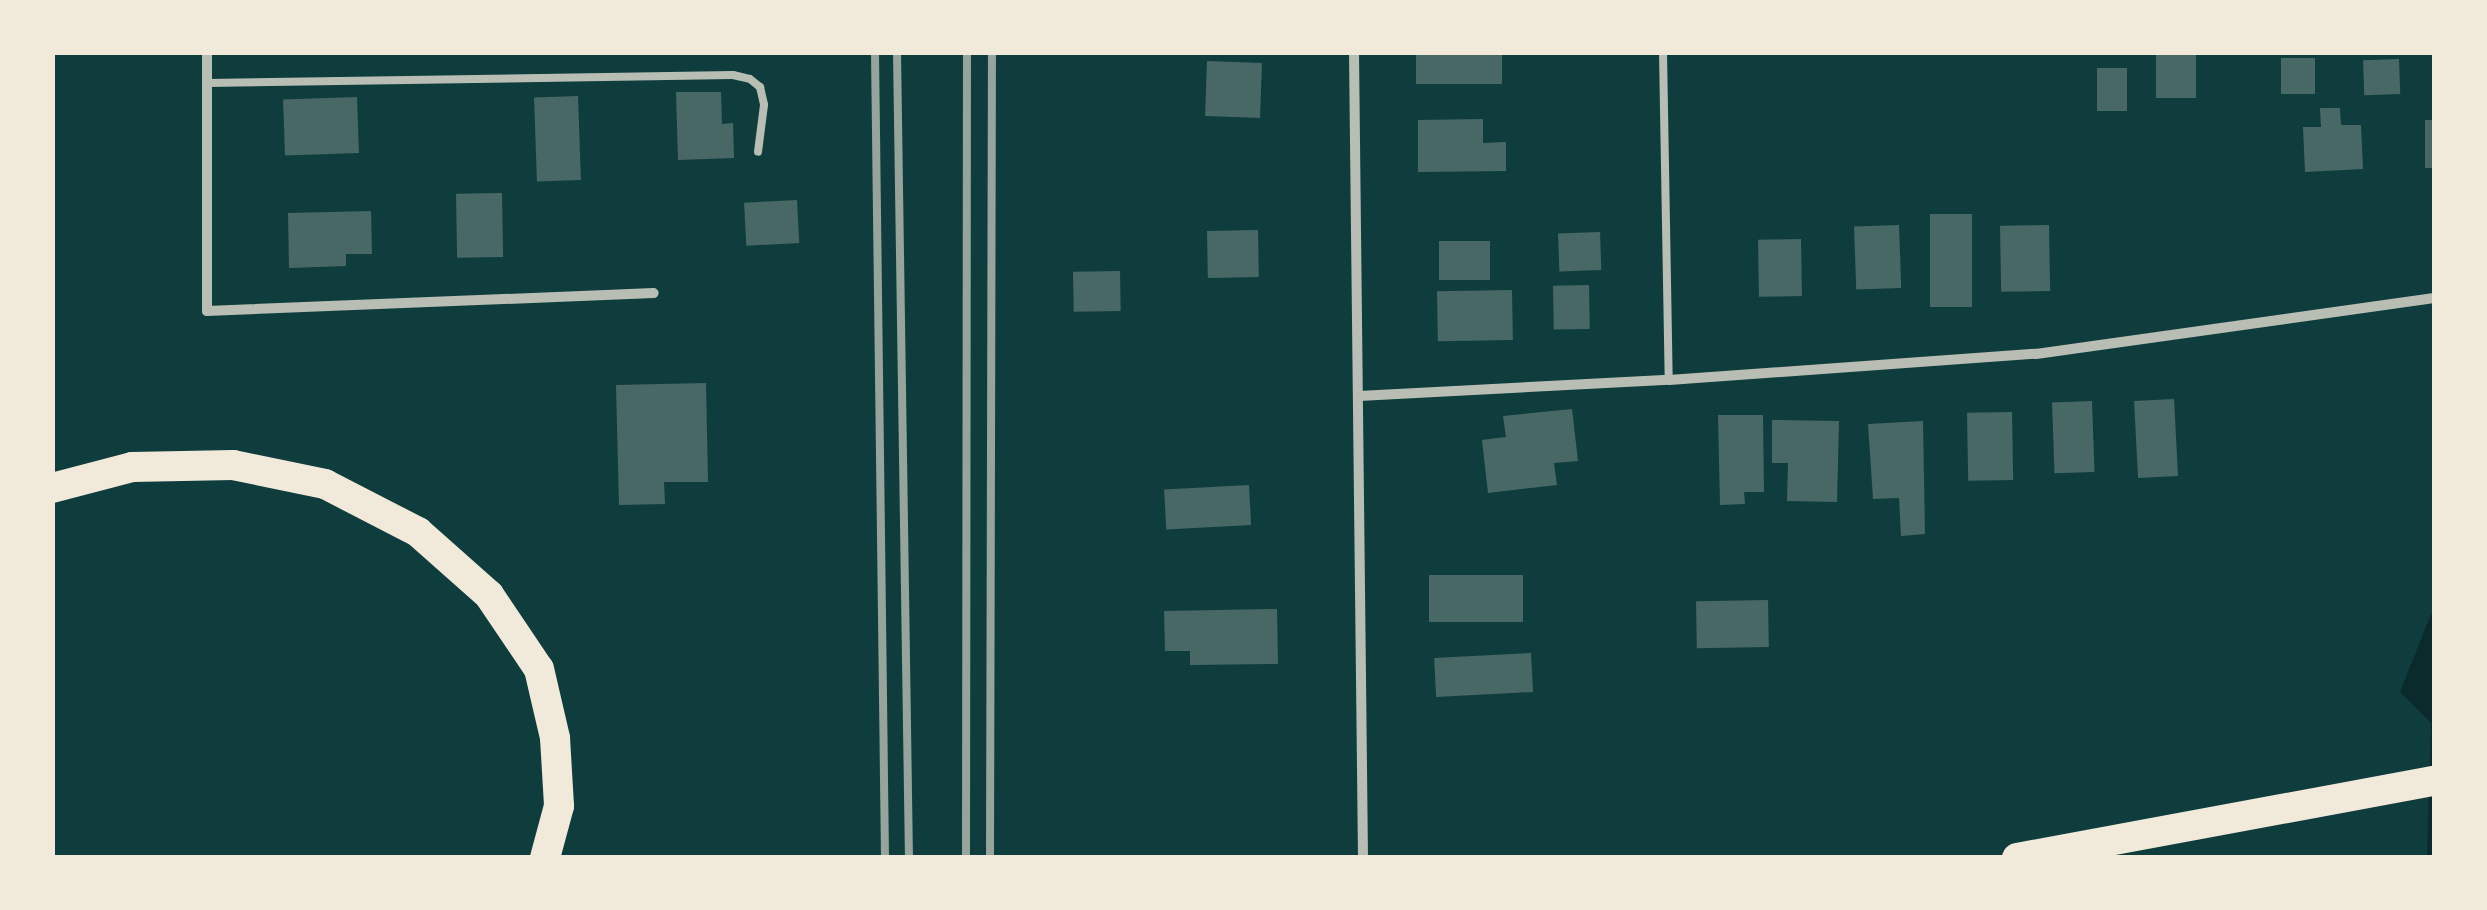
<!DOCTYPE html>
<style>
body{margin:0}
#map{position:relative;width:2487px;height:910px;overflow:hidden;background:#0f3d3e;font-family:"Sofia Sans Condensed",sans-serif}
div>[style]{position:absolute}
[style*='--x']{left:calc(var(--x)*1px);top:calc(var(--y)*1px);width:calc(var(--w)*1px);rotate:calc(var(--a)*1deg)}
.water>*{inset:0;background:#0a2a2b}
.building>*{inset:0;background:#486865;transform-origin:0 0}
.service>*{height:8px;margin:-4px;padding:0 4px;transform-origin:4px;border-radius:4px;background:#b8beb3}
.minor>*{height:10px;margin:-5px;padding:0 5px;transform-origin:5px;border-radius:5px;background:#b8beb3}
.motorway>*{height:30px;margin:-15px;padding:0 15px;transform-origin:15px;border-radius:15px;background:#f1e9da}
.rail>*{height:8px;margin:-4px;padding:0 4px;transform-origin:4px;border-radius:4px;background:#97a49c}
span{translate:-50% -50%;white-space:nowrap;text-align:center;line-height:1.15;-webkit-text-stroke:9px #f1e9da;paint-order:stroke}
.frame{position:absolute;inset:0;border:55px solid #f1e9da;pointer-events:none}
</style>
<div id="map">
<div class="water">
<div style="clip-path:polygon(2434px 607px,2434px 857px,2427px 857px,2431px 723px,2400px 692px)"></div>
</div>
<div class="building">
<div style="left:1416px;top:52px;width:86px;height:32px"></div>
<div style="left:2156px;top:54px;width:40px;height:44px"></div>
<div style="left:2281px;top:58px;width:34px;height:36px"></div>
<div style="left:2399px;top:59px;width:35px;height:36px;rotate:88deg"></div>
<div style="left:1207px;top:61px;width:55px;height:55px;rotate:2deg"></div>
<div style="left:2127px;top:68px;width:43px;height:30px;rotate:90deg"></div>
<div style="clip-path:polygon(676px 92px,721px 92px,722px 124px,733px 123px,734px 158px,678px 160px)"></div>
<div style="left:578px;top:96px;width:84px;height:44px;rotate:88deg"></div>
<div style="left:357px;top:97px;width:56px;height:74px;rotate:88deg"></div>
<div style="clip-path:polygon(2320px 108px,2340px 108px,2341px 125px,2361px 125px,2363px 169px,2305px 172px,2303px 127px,2321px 127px)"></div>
<div style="clip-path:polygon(1483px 119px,1483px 143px,1506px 142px,1506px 171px,1418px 172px,1418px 120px)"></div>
<div style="left:2425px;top:120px;width:9px;height:48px"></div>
<div style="left:502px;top:193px;width:64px;height:46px;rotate:89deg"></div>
<div style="left:797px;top:200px;width:43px;height:53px;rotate:87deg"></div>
<div style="clip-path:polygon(371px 211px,372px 254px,346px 254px,346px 266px,289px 268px,288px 213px)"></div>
<div style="left:1930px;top:214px;width:42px;height:93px"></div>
<div style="left:1899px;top:225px;width:63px;height:45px;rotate:88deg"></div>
<div style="left:2049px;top:225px;width:66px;height:49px;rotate:89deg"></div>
<div style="left:1258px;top:230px;width:47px;height:51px;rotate:89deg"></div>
<div style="left:1600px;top:232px;width:38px;height:42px;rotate:88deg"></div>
<div style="left:1801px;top:239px;width:57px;height:43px;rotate:89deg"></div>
<div style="left:1439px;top:241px;width:51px;height:39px"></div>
<div style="left:1120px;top:271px;width:40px;height:47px;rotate:89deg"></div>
<div style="left:1589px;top:285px;width:44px;height:36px;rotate:89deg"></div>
<div style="left:1512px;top:290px;width:50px;height:75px;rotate:89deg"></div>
<div style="clip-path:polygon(706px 383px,708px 482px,664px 482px,665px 504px,619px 505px,616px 385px)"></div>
<div style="left:2174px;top:399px;width:77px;height:40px;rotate:87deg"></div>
<div style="left:2092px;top:401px;width:71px;height:40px;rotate:88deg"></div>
<div style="clip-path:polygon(1572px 409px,1578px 461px,1554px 463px,1557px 485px,1488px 493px,1482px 440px,1506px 437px,1503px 416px)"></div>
<div style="left:2012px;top:412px;width:68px;height:45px;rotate:89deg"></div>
<div style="clip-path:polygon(1718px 415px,1763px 415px,1764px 492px,1744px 492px,1745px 504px,1720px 505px)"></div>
<div style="clip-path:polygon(1772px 420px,1839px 421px,1837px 502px,1787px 501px,1788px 463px,1772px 463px)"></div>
<div style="clip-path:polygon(1923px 421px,1925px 534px,1901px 536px,1899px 498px,1873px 499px,1868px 424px)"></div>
<div style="left:1249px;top:485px;width:40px;height:85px;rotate:87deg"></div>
<div style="left:1523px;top:575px;width:47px;height:94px;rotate:90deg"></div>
<div style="left:1768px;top:600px;width:47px;height:72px;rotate:89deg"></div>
<div style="clip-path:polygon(1277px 609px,1278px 664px,1190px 665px,1190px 651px,1165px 651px,1164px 611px)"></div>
<div style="left:1531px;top:653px;width:39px;height:97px;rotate:87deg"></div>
</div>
<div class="service">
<div style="--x:1663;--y:52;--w:328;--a:89"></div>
<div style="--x:207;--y:83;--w:526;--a:-0.87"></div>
<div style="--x:733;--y:75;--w:17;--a:13"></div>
<div style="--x:750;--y:79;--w:13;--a:39"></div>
<div style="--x:760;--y:87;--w:18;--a:77"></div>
<div style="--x:764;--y:105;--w:47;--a:97.3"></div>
</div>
<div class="minor">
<div style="--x:207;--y:52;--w:259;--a:90"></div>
<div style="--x:207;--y:311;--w:447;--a:-2.3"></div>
<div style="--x:1354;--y:52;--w:806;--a:89.36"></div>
<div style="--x:1359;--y:396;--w:310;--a:-3"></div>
<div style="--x:1669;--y:380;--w:368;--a:-4.1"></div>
<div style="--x:2036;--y:354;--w:402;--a:-8"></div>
</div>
<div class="motorway">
<div style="--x:52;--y:488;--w:83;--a:-14.7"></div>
<div style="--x:132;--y:467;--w:101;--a:-1.1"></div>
<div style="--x:233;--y:465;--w:94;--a:11.7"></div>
<div style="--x:325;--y:484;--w:105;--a:27.3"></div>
<div style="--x:418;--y:532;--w:95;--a:41.6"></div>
<div style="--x:489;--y:595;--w:89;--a:56"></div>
<div style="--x:539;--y:669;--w:71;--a:76.9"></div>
<div style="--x:555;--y:738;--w:68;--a:86.6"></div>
<div style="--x:559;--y:806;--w:54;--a:105.1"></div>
<div style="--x:2017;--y:858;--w:424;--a:-10.5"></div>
</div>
<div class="rail">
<div style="--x:875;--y:52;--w:806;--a:89.29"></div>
<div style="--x:897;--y:52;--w:806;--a:89.15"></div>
<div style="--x:966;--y:858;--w:806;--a:-89.93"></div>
<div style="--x:990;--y:858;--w:806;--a:-89.86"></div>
</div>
<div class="frame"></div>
</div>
